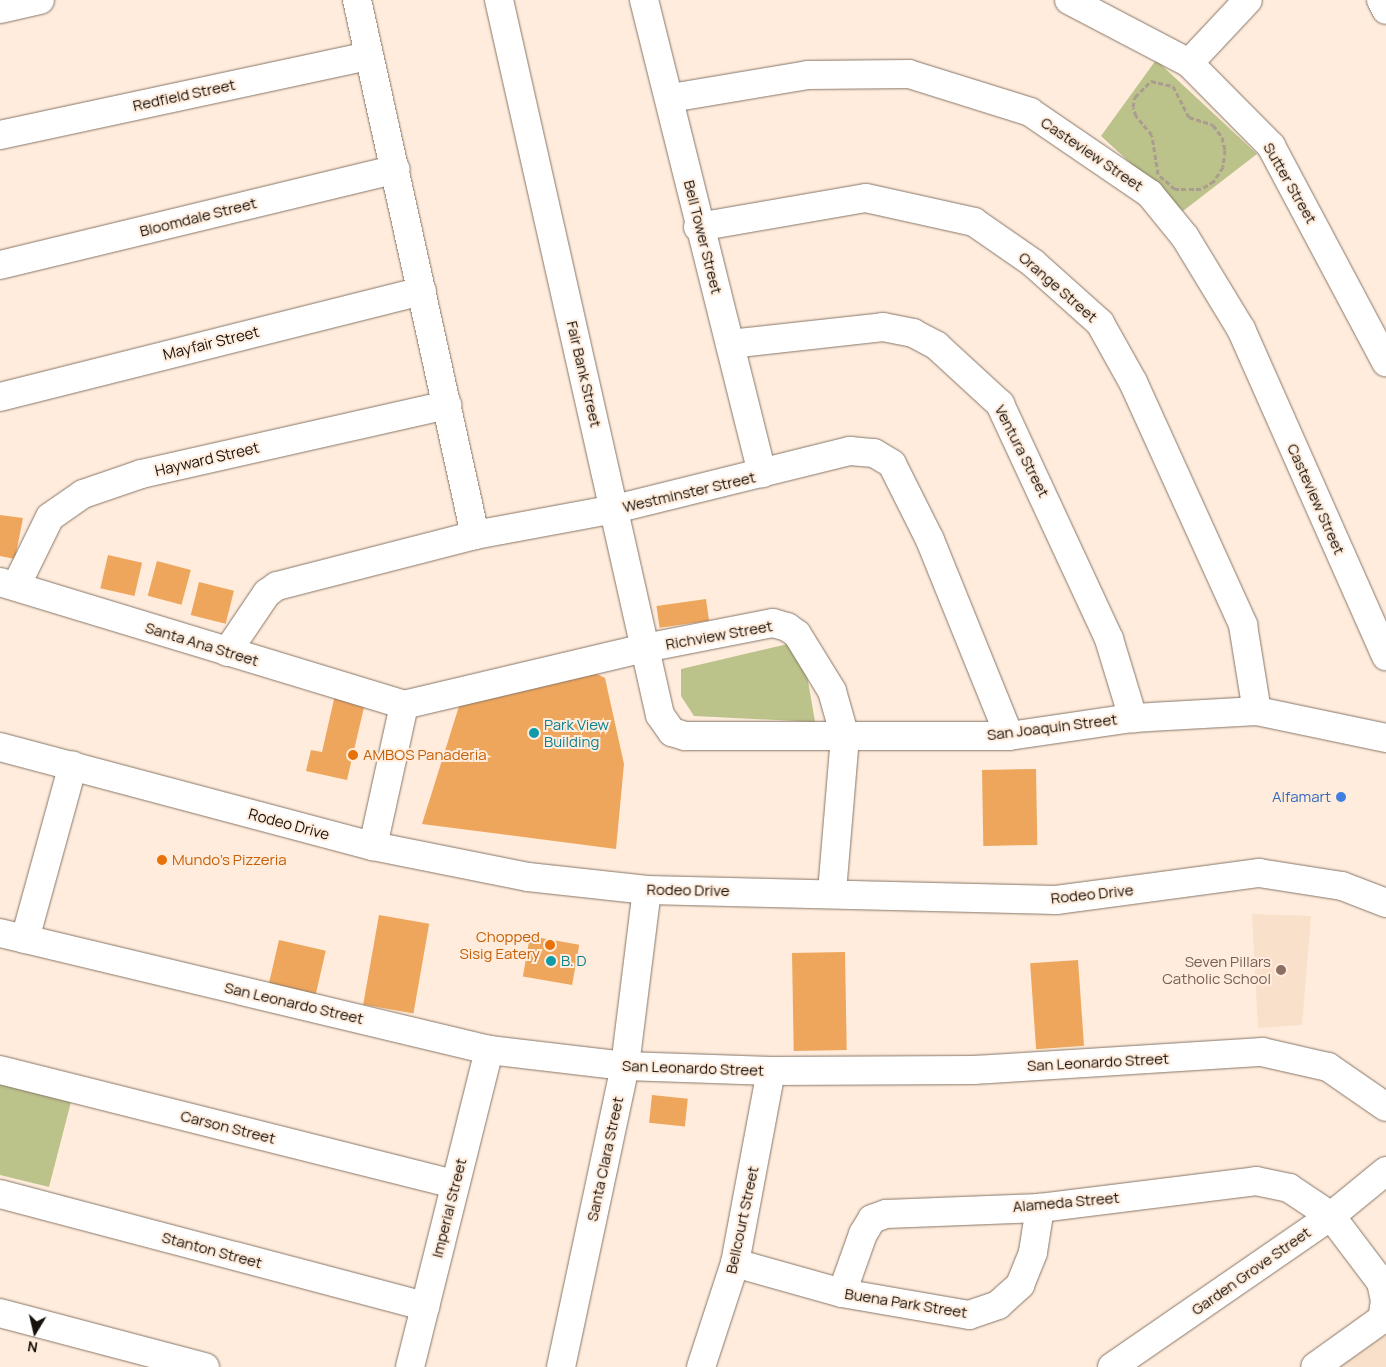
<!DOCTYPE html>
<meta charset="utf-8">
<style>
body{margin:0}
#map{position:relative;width:1386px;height:1367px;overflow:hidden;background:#ffecdc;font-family:Manrope,sans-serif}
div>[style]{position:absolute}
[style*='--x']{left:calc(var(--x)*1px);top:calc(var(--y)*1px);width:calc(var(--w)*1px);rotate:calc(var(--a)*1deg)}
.built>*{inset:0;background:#f8e0ca}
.green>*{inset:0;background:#bbc28a}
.building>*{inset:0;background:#eea65d;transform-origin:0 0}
.path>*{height:3px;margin-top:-1.5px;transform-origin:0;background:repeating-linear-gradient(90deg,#aa9c8f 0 5px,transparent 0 7.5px)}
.roads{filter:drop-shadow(0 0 1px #877668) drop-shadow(0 0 1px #877668)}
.minor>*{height:28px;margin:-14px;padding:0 14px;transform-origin:14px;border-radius:14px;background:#fff}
.dots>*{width:14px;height:14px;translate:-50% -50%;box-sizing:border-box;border:2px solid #ffecdc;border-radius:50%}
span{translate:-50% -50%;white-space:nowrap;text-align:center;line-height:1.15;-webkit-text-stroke:4px #ffecdc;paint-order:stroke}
.street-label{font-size:15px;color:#17110b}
.culture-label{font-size:15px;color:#0d838f}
.left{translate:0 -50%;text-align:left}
.food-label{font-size:15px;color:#c56008}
.right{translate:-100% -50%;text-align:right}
.shop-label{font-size:15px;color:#366cbe}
.education-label{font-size:15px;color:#785e54}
.north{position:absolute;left:10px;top:1307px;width:50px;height:50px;-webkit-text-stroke:4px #ffecdc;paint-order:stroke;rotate:189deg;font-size:14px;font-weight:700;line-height:20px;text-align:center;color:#17110b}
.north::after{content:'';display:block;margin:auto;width:18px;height:22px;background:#17110b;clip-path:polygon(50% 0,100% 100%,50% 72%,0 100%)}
</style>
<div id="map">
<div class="built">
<div style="clip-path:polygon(1252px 914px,1311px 916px,1302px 1025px,1258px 1028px)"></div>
<div style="clip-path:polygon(1386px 1334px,1386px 1367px,1340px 1367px)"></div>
</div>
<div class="green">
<div style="clip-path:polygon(1156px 60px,1257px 154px,1183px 211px,1101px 136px)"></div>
<div style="clip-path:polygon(788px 644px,806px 669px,815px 722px,694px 716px,681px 696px,681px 669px)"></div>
<div style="clip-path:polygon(0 1080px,72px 1098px,49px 1187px,0 1175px)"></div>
</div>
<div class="building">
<div style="clip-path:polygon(0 515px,23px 518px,15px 559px,0 556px)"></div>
<div style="left:108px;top:555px;width:35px;height:34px;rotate:13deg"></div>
<div style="left:157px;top:561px;width:35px;height:36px;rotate:15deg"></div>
<div style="left:199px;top:582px;width:36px;height:34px;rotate:14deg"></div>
<div style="left:706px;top:599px;width:22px;height:50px;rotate:82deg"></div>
<div style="clip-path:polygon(595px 673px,605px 678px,624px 764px,616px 849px,422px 824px,460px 703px)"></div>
<div style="clip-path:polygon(335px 695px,365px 703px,347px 780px,306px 771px,311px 750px,322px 752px)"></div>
<div style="left:1036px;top:769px;width:76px;height:54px;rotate:89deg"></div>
<div style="left:379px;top:915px;width:51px;height:91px;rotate:10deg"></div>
<div style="left:530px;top:936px;width:50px;height:41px;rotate:10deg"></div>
<div style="left:279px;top:940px;width:48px;height:45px;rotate:13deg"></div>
<div style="left:845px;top:952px;width:98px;height:53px;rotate:89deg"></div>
<div style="left:1078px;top:960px;width:86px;height:48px;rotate:86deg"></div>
<div style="left:652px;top:1095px;width:36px;height:28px;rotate:6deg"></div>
</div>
<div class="path">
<div style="--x:1151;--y:81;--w:23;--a:13"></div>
<div style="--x:1173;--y:86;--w:35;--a:63"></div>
<div style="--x:1189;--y:117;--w:25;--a:18"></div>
<div style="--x:1213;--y:125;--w:15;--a:53"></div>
<div style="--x:1222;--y:137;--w:13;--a:77"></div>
<div style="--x:1225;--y:150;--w:17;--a:97"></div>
<div style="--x:1223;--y:167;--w:17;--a:123"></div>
<div style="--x:1214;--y:181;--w:15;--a:148"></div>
<div style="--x:1201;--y:189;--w:26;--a:180"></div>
<div style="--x:1175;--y:189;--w:23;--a:-139"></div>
<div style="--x:1158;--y:174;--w:39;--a:-99"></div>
<div style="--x:1152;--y:135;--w:25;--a:-130"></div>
<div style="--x:1136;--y:116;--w:9;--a:-108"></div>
<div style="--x:1133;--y:107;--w:10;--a:-79"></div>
<div style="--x:1135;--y:97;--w:23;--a:-45"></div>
</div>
<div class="roads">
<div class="minor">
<div style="--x:357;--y:0;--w:548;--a:77.56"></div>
<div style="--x:499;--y:0;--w:733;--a:77.31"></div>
<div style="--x:660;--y:715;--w:21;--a:55"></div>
<div style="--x:672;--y:732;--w:14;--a:17"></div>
<div style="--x:685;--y:736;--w:324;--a:0"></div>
<div style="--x:1009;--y:736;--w:125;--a:-8.3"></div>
<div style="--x:1133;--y:718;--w:124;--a:-3.2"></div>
<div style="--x:1257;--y:711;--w:132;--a:11.8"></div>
<div style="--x:644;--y:0;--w:488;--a:76"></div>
<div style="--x:1069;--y:0;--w:136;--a:27.7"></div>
<div style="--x:1189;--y:63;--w:117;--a:45.3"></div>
<div style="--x:1271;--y:146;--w:245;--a:62"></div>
<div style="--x:1381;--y:0;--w:11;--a:63"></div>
<div style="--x:0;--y:9;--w:41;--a:-12.7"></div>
<div style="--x:1189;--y:63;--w:86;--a:-46.9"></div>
<div style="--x:671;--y:98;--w:139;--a:-9.5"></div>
<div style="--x:808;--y:75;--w:101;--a:-0.6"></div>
<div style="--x:909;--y:74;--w:127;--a:17.4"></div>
<div style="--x:1030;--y:112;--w:145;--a:34.3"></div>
<div style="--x:1150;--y:194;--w:55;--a:50.9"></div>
<div style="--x:1185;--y:237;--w:108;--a:58.7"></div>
<div style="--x:1241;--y:329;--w:358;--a:66.1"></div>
<div style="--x:0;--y:135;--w:376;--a:-12.1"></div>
<div style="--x:698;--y:227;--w:170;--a:-9.8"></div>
<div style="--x:866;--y:198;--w:111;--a:12.5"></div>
<div style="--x:974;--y:222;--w:72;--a:34.8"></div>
<div style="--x:1033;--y:263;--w:90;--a:41.8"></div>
<div style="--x:1100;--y:323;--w:68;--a:60.8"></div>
<div style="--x:1133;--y:382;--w:267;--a:65.6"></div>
<div style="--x:1243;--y:625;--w:87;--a:80.8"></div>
<div style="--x:0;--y:265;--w:407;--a:-13.6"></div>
<div style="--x:730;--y:344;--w:154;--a:-6.3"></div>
<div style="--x:883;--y:327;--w:31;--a:11"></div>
<div style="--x:913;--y:333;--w:27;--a:28"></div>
<div style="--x:937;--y:346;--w:86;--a:42.6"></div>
<div style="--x:1000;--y:404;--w:259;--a:65.1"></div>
<div style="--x:1109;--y:639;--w:83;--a:73.1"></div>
<div style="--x:0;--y:397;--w:435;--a:-14.1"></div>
<div style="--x:0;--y:582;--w:422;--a:16.9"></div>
<div style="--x:404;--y:705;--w:248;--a:-13.3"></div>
<div style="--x:645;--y:648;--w:130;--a:-11.1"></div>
<div style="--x:773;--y:623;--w:15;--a:16"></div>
<div style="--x:787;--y:627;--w:12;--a:35"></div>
<div style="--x:797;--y:634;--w:67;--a:58.4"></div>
<div style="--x:832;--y:691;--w:48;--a:74.2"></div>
<div style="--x:845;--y:737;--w:157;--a:94.8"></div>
<div style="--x:16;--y:586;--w:77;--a:-63.8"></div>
<div style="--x:50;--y:517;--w:40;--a:-34.9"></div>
<div style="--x:83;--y:494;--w:61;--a:-19"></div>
<div style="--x:141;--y:474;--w:314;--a:-12.7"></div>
<div style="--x:227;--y:652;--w:71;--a:-55.9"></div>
<div style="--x:267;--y:593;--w:12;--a:-35"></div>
<div style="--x:277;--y:586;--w:204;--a:-14.4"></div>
<div style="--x:475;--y:535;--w:142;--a:-10.5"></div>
<div style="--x:615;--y:509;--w:242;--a:-13.9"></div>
<div style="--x:850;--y:451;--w:24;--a:5"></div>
<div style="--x:874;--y:453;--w:21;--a:31"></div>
<div style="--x:892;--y:464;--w:85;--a:63.4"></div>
<div style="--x:930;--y:540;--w:211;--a:68"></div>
<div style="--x:0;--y:747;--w:386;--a:14.9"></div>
<div style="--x:373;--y:846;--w:158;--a:11.3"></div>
<div style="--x:528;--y:877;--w:120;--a:6.2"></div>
<div style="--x:647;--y:890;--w:409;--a:1.4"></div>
<div style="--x:1056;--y:900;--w:205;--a:-7.6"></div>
<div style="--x:1259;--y:873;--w:84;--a:8.9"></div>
<div style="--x:1342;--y:886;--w:47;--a:21.1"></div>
<div style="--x:373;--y:846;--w:144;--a:-77.6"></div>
<div style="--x:0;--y:933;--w:503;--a:13.46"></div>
<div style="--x:489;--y:1050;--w:137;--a:6.7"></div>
<div style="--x:625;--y:1066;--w:146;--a:2"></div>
<div style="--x:771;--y:1071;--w:203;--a:-0.3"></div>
<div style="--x:974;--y:1070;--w:289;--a:-3.6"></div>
<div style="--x:1262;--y:1052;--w:68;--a:12.8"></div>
<div style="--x:1328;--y:1067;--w:70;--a:34.6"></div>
<div style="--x:25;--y:939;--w:180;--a:-74.6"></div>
<div style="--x:0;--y:1070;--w:469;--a:14.1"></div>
<div style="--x:0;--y:1194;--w:440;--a:14.8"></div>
<div style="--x:735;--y:1263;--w:111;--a:15.7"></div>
<div style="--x:842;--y:1293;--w:129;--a:9.8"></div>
<div style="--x:969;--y:1315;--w:31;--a:-19"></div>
<div style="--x:998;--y:1305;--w:30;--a:-42"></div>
<div style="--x:1020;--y:1285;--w:35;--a:-68"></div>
<div style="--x:1033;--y:1252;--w:45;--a:-81"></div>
<div style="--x:842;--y:1293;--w:63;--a:-70.4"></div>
<div style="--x:863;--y:1234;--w:17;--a:-59"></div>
<div style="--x:872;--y:1219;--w:15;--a:-20"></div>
<div style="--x:886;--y:1214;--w:154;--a:-2.2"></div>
<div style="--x:1040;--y:1208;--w:218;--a:-7.1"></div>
<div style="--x:1256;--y:1181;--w:34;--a:12"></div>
<div style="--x:1289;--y:1188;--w:50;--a:33.7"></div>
<div style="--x:1331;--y:1216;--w:83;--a:52.9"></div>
<div style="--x:1381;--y:1282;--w:19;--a:78"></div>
<div style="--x:1385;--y:1301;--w:18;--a:99"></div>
<div style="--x:1382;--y:1319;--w:82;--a:144.4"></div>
<div style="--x:0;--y:1313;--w:212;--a:14.8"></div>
<div style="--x:410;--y:1367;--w:327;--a:-76"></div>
<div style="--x:561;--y:1367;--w:308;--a:-78"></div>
<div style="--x:625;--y:1066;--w:177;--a:-82.9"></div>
<div style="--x:701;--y:1367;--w:109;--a:-71.9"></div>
<div style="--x:735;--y:1263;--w:195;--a:-79.4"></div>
<div style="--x:1112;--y:1367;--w:266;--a:-34.6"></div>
<div style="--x:1331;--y:1216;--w:71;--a:-39.3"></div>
</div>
</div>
<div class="dots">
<div style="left:534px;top:733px;background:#0f9aa8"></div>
<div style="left:353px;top:755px;background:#e8710a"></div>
<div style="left:1341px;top:797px;background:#3f7fe0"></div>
<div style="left:162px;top:860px;background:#e8710a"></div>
<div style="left:550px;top:945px;background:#e8710a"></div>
<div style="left:551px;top:961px;background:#0f9aa8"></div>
<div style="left:1281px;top:970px;background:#8d6e63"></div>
</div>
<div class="street-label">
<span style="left:184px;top:95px;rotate:-12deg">Redfield Street</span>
<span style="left:1092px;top:154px;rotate:34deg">Casteview Street</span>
<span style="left:1290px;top:183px;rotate:60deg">Sutter Street</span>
<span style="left:198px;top:217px;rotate:-14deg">Bloomdale Street</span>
<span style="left:703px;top:237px;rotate:76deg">Bell Tower Street</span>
<span style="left:1058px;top:287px;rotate:41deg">Orange Street</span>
<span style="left:211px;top:343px;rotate:-14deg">Mayfair Street</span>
<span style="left:584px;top:374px;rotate:77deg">Fair Bank Street</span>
<span style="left:1022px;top:451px;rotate:63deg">Ventura Street</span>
<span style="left:207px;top:459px;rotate:-13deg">Hayward Street</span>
<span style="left:689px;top:492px;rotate:-13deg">Westminster Street</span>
<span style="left:1316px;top:499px;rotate:66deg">Casteview Street</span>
<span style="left:719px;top:635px;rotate:-10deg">Richview Street</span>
<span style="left:202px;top:644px;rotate:17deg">Santa Ana Street</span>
<span style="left:1052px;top:727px;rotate:-7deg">San Joaquin Street</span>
<span style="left:289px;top:824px;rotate:15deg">Rodeo Drive</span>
<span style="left:688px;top:890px;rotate:1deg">Rodeo Drive</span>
<span style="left:1092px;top:894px;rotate:-6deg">Rodeo Drive</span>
<span style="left:294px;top:1003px;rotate:13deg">San Leonardo Street</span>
<span style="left:1098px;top:1062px;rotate:-3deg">San Leonardo Street</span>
<span style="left:693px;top:1068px;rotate:2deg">San Leonardo Street</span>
<span style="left:228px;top:1127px;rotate:14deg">Carson Street</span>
<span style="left:605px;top:1159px;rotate:-78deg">Santa Clara Street</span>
<span style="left:1066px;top:1202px;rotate:-5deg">Alameda Street</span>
<span style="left:449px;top:1208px;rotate:-76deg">Imperial Street</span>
<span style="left:742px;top:1220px;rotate:-78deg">Bellcourt Street</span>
<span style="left:212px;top:1250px;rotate:15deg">Stanton Street</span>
<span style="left:1251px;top:1271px;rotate:-35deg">Garden Grove Street</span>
<span style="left:906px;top:1303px;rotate:9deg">Buena Park Street</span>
</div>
<div class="culture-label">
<span class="left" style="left:544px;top:733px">Park View<br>Building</span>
<span class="left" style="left:561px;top:961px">B. D</span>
</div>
<div class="food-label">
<span class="left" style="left:363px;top:755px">AMBOS Panaderia</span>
<span class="left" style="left:172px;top:860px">Mundo’s Pizzeria</span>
<span class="right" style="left:540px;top:945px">Chopped<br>Sisig Eatery</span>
</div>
<div class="shop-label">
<span class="right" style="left:1331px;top:797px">Alfamart</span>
</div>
<div class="education-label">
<span class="right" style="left:1271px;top:970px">Seven Pillars<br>Catholic School</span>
</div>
<div class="north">N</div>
</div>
